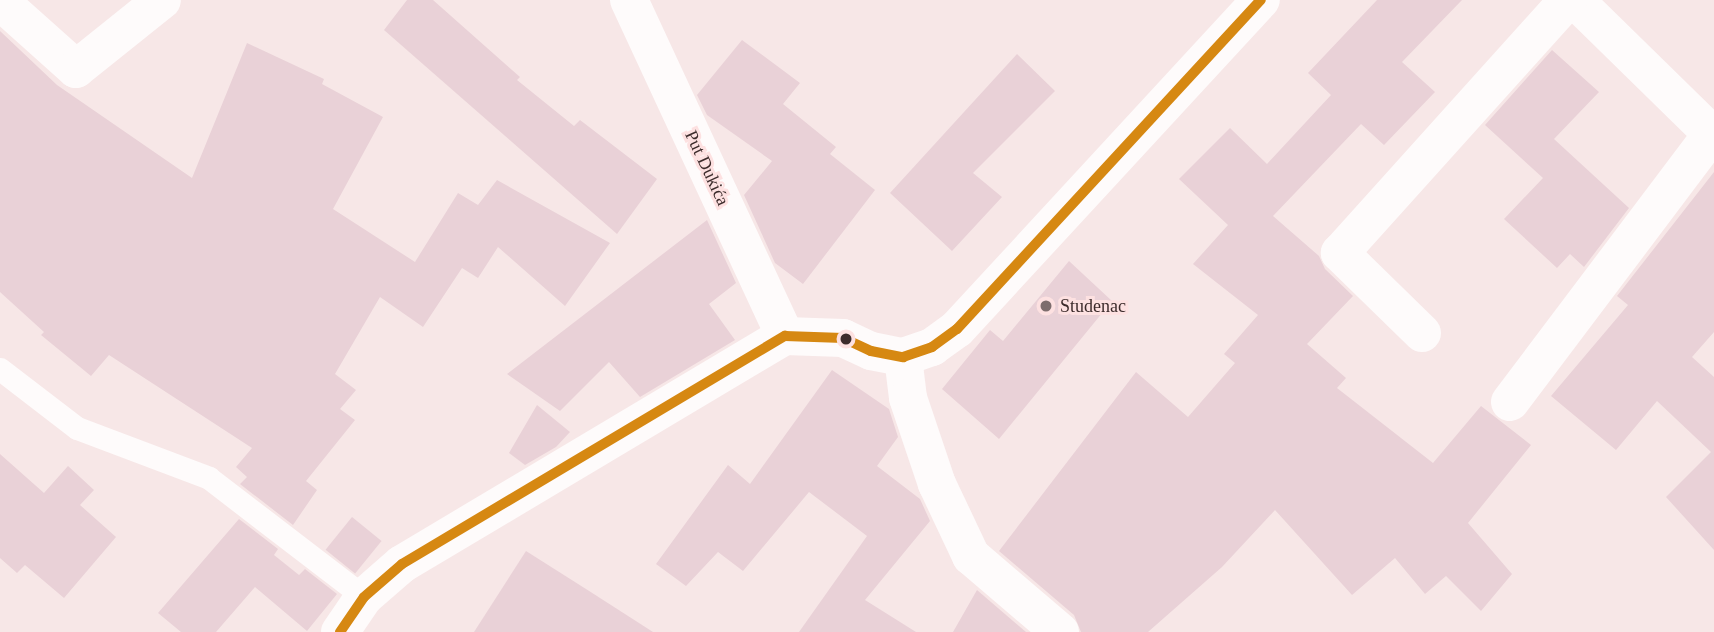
<!DOCTYPE html>
<meta charset="utf-8">
<style>
body{margin:0}
#map{position:relative;width:1714px;height:632px;overflow:hidden;background:#f7e7e7;font-family:"Times New Roman",serif}
div>[style]{position:absolute}
[style*='--x']{left:calc(var(--x)*1px);top:calc(var(--y)*1px);width:calc(var(--w)*1px);rotate:calc(var(--a)*1deg)}
.building>*{inset:0;background:#e9d1d7;transform-origin:0 0}
.service>*{height:23px;margin:-11.5px;padding:0 11.5px;transform-origin:11.5px;border-radius:11.5px;background:#fefbfb}
.minor>*{height:38px;margin:-19px;padding:0 19px;transform-origin:19px;border-radius:19px;background:#fefbfb}
.bus-1>*{height:10px;margin:-5px;padding:0 5px;transform-origin:5px;border-radius:5px;background:#d68812}
.dots>*{width:19px;height:19px;translate:-50% -50%;box-sizing:border-box;border:4px solid #fde1e1;border-radius:50%}
span{translate:-50% -50%;white-space:nowrap;text-align:center;line-height:1.15;-webkit-text-stroke:6px #fde1e1;paint-order:stroke}
.street-label{font-size:18px;color:#3c2b2b}
.poi-label{font-size:18px;color:#3c2b2b}
.left{translate:0 -50%;text-align:left}
</style>
<div id="map">
<div class="building">
<div style="clip-path:polygon(407px 0,433px 0,520px 77px,517px 80px,574px 126px,580px 120px,657px 179px,617px 234px,384px 30px)"></div>
<div style="clip-path:polygon(1377px 0,1462px 0,1402px 62px,1435px 92px,1384px 145px,1361px 124px,1273px 216px,1319px 256px,1325px 269px,1353px 296px,1307px 344px,1346px 378px,1337px 388px,1433px 463px,1481px 406px,1531px 445px,1468px 523px,1512px 574px,1481px 611px,1446px 576px,1425px 594px,1395px 558px,1352px 595px,1275px 510px,1222px 567px,1148px 632px,1081px 632px,1074px 615px,999px 551px,1136px 372px,1188px 417px,1235px 363px,1224px 354px,1258px 315px,1193px 264px,1228px 225px,1179px 179px,1230px 128px,1267px 164px,1331px 95px,1308px 73px)"></div>
<div style="clip-path:polygon(0 31px,57px 85px,192px 178px,247px 43px,324px 79px,322px 84px,383px 117px,333px 209px,415px 262px,458px 193px,478px 205px,497px 180px,610px 243px,565px 306px,498px 247px,478px 278px,462px 268px,423px 327px,380px 297px,335px 374px,356px 390px,340px 409px,355px 420px,306px 481px,317px 490px,293px 525px,240px 484px,247px 477px,236px 467px,252px 448px,109px 355px,91px 376px,41px 335px,44px 332px,0 292px)"></div>
<div style="clip-path:polygon(742px 40px,800px 83px,783px 104px,836px 147px,830px 154px,875px 190px,803px 284px,775px 263px,744px 195px,772px 161px,707px 115px,697px 95px)"></div>
<div style="clip-path:polygon(1552px 50px,1599px 92px,1554px 139px,1629px 208px,1584px 267px,1570px 254px,1557px 268px,1504px 219px,1543px 178px,1485px 125px)"></div>
<div style="clip-path:polygon(1017px 54px,1055px 91px,973px 173px,1002px 197px,952px 251px,890px 193px)"></div>
<div style="clip-path:polygon(1714px 172px,1714px 332px,1692px 357px,1714px 377px,1714px 550px,1666px 497px,1711px 452px,1657px 401px,1616px 450px,1551px 396px,1628px 305px,1617px 296px)"></div>
<div style="clip-path:polygon(707px 220px,736px 283px,709px 304px,735px 340px,640px 397px,609px 362px,560px 411px,507px 374px)"></div>
<div style="clip-path:polygon(1069px 261px,1112px 301px,999px 439px,942px 389px,990px 330px,1003px 341px)"></div>
<div style="clip-path:polygon(832px 370px,889px 409px,898px 437px,877px 466px,920px 499px,930px 521px,865px 600px,916px 632px,799px 632px,867px 536px,809px 492px,743px 571px,718px 552px,686px 586px,656px 564px,728px 465px,750px 484px)"></div>
<div style="clip-path:polygon(537px 405px,570px 432px,556px 447px,525px 465px,509px 453px)"></div>
<div style="clip-path:polygon(0 454px,44px 493px,68px 466px,94px 490px,80px 505px,116px 537px,64px 598px,25px 565px,17px 573px,0 558px)"></div>
<div style="left:352px;top:517px;width:38px;height:42px;rotate:39deg"></div>
<div style="clip-path:polygon(239px 519px,278px 549px,274px 555px,299px 575px,305px 569px,337px 594px,307px 631px,255px 587px,216px 632px,181px 632px,158px 613px)"></div>
<div style="clip-path:polygon(526px 551px,586px 589px,653px 632px,474px 632px)"></div>
<div style="clip-path:polygon(977px 590px,1026px 632px,953px 632px)"></div>
</div>
<div class="service">
<div style="--x:0;--y:369;--w:97;--a:37.5"></div>
<div style="--x:77;--y:428;--w:141;--a:20.7"></div>
<div style="--x:209;--y:478;--w:195;--a:37.5"></div>
</div>
<div class="minor">
<div style="--x:629;--y:0;--w:370;--a:65.1"></div>
<div style="--x:1575;--y:0;--w:194;--a:44.4"></div>
<div style="--x:0;--y:1;--w:102;--a:41.8"></div>
<div style="--x:76;--y:69;--w:110;--a:-38.7"></div>
<div style="--x:1422;--y:333;--w:115;--a:-135.7"></div>
<div style="--x:1340;--y:253;--w:341;--a:-48"></div>
<div style="--x:903;--y:357;--w:41;--a:83"></div>
<div style="--x:908;--y:398;--w:91;--a:71.4"></div>
<div style="--x:937;--y:484;--w:80;--a:64.7"></div>
<div style="--x:971;--y:556;--w:117;--a:40.5"></div>
<div style="--x:1510;--y:402;--w:336;--a:-53"></div>
<div style="--x:340;--y:632;--w:42;--a:-55.6"></div>
<div style="--x:364;--y:597;--w:50;--a:-41"></div>
<div style="--x:402;--y:564;--w:446;--a:-30.8"></div>
<div style="--x:785;--y:336;--w:58;--a:2"></div>
<div style="--x:843;--y:338;--w:31;--a:25"></div>
<div style="--x:871;--y:351;--w:33;--a:11"></div>
<div style="--x:903;--y:357;--w:31;--a:-19"></div>
<div style="--x:932;--y:347;--w:31;--a:-36"></div>
<div style="--x:957;--y:329;--w:448;--a:-47.3"></div>
</div>
<div class="bus-1">
<div style="--x:340;--y:632;--w:42;--a:-55.6"></div>
<div style="--x:364;--y:597;--w:50;--a:-41"></div>
<div style="--x:402;--y:564;--w:446;--a:-30.8"></div>
<div style="--x:785;--y:336;--w:58;--a:2"></div>
<div style="--x:843;--y:338;--w:31;--a:25"></div>
<div style="--x:871;--y:351;--w:33;--a:11"></div>
<div style="--x:903;--y:357;--w:31;--a:-19"></div>
<div style="--x:932;--y:347;--w:31;--a:-36"></div>
<div style="--x:957;--y:329;--w:448;--a:-47.3"></div>
</div>
<div class="dots">
<div style="left:1046px;top:306px;background:#7d6d6d"></div>
<div style="left:846px;top:339px;background:#3c2b2b"></div>
</div>
<div class="street-label">
<span style="left:707px;top:168px;rotate:65deg">Put Dukića</span>
</div>
<div class="poi-label">
<span class="left" style="left:1060px;top:306px">Studenac</span>
</div>
</div>
